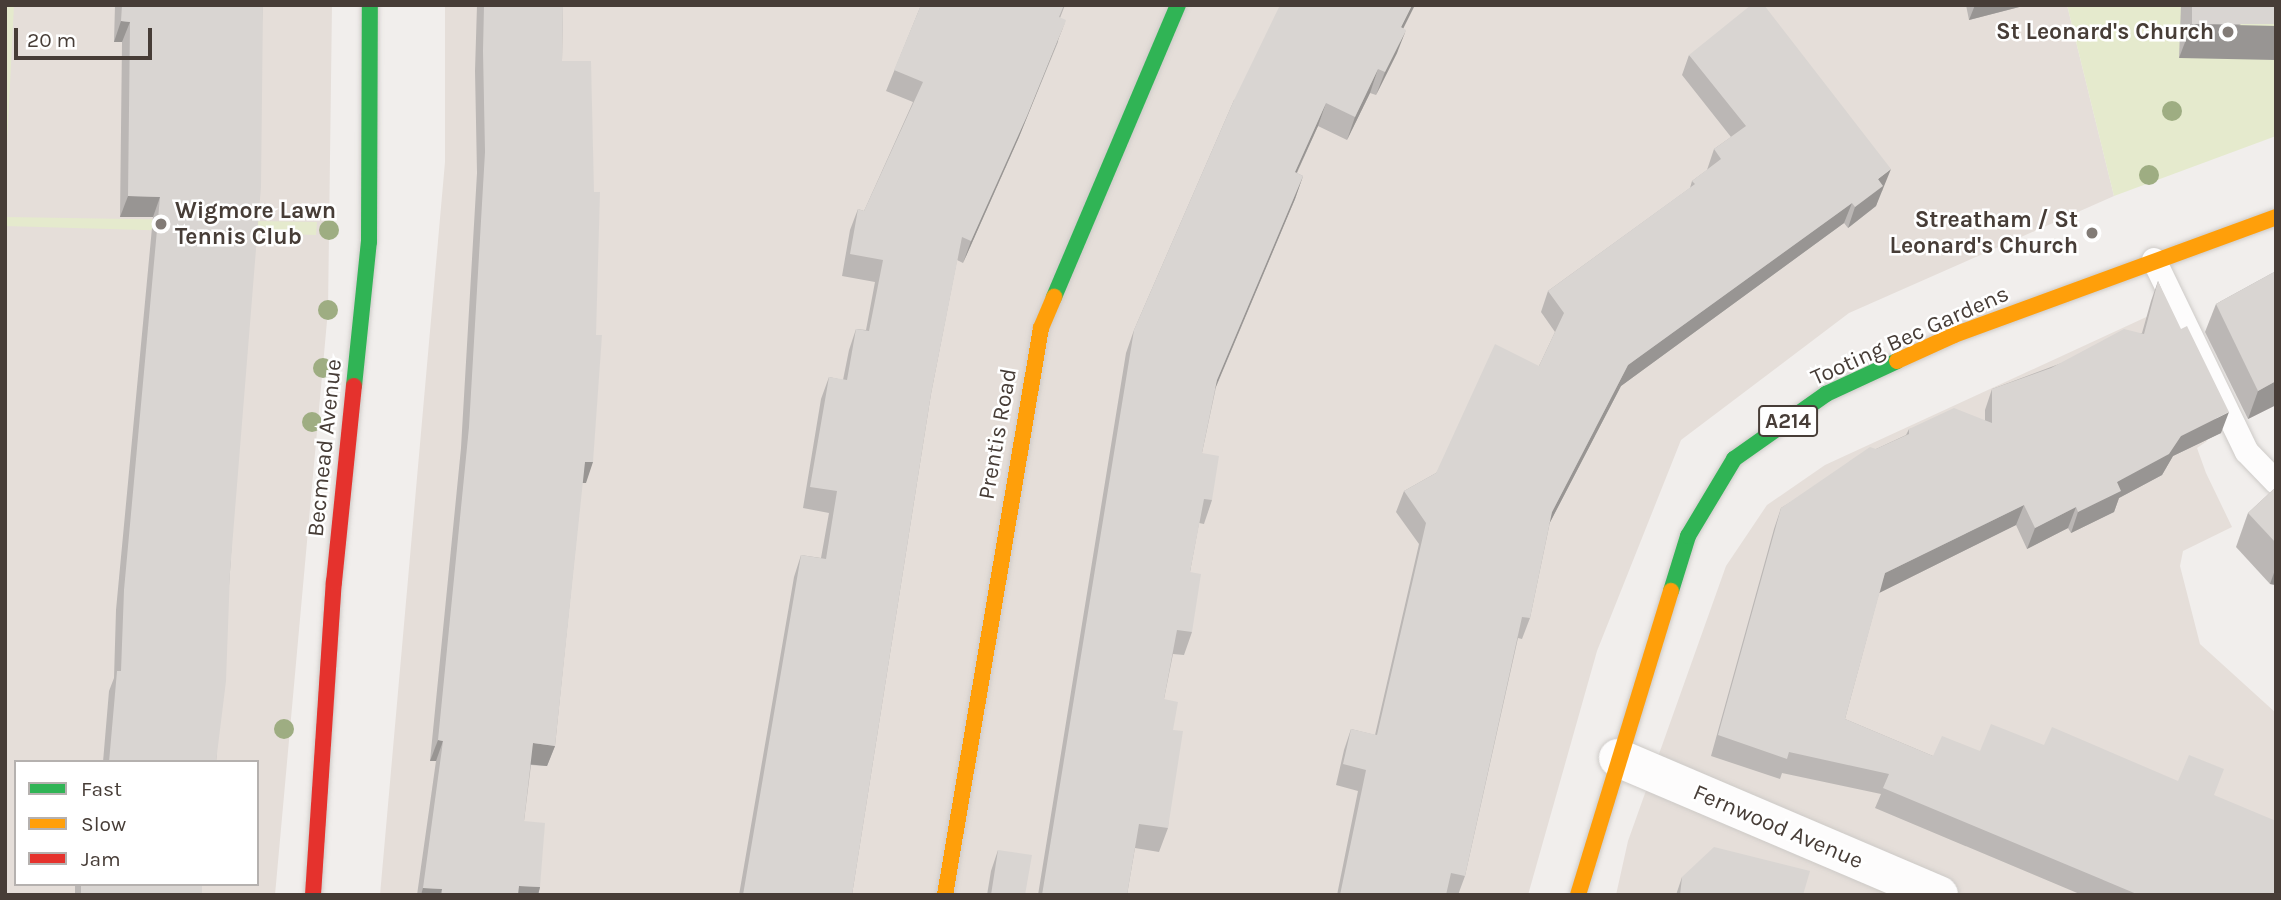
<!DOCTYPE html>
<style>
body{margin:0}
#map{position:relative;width:2281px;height:900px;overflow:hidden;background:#f1eeec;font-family:Karla,sans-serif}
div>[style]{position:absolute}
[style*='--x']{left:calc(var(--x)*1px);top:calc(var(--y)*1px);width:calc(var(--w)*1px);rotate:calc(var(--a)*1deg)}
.residential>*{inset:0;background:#e5ded9}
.green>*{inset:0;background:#e5eacd}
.roads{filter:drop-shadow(0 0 2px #cdcac7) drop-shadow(0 0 2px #cdcac7)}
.lane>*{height:24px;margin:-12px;padding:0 12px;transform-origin:12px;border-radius:12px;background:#fdfcfc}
.street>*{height:38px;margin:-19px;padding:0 19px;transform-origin:19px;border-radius:19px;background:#fdfcfc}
.fast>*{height:16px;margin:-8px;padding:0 8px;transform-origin:8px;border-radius:8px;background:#30b455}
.slow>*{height:16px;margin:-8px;padding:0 8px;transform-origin:8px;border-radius:8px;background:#ff9f0a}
.jam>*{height:16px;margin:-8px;padding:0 8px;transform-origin:8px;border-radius:8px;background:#e5322d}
.trees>*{width:20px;height:20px;margin:-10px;border-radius:50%;background:#9ead82}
.wall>*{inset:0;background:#bbb7b5;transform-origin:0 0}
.shaded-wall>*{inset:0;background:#989593}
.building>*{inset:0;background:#d9d5d2;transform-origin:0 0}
.dots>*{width:19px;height:19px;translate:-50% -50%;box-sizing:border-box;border:4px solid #fff;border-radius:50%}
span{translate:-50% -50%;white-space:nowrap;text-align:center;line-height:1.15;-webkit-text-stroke:5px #fff;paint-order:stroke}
.shield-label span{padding:2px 5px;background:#fff;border:2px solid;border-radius:5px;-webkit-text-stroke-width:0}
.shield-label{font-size:21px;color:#473d37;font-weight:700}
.poi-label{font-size:23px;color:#473d37;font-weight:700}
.right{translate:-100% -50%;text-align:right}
.left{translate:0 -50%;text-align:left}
.street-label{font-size:23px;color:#473d37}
.frame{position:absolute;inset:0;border:7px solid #473d37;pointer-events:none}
.legend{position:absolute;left:14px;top:760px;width:245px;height:126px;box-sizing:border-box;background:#fff;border:2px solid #b5b1af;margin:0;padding:9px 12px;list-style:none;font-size:21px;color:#473d37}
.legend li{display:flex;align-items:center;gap:14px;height:35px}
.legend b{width:35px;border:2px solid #b5b1af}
.scale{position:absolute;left:14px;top:28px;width:138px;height:32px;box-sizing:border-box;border:4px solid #473d37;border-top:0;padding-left:9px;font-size:21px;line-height:24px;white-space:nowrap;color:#473d37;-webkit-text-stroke:5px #fff;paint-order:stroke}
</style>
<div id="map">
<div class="residential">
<div style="clip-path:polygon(evenodd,5px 5px,332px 5px,328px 310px,275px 895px,5px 895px,5px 5px,16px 762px,257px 762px,257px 884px,16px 884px,16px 762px)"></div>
<div style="clip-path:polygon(445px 5px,2067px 5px,2114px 196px,1849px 313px,1681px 440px,1597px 651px,1528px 895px,380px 895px,445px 162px)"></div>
<div style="clip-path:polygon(2155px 313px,2207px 441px,2197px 448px,2206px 473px,2232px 527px,2183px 551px,2180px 566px,2200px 644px,2276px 713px,2276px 895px,1616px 895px,1628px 841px,1726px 566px,1767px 505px,1825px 465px)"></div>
</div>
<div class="green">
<div style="clip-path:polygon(5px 5px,14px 5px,5px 183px)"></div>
<div style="clip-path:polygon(2067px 5px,2276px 5px,2276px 136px,2114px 196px)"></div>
<div style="clip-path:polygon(5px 217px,317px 222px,316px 235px,5px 226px)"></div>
</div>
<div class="roads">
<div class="lane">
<div style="--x:2154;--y:260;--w:213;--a:64.2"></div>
<div style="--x:2247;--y:452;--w:42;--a:46"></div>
</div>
<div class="street">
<div style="--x:1618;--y:758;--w:349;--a:23.1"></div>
</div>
<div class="fast">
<div style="--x:1054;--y:297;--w:317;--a:-67"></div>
<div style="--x:354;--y:386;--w:145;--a:-84.1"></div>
<div style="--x:369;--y:242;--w:237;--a:-89.8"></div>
<div style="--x:1671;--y:591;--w:58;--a:-72.8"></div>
<div style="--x:1688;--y:536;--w:90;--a:-59.1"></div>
<div style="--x:1734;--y:459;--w:113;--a:-35.2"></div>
<div style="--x:1826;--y:394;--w:78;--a:-24.9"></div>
</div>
<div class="slow">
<div style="--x:1897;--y:361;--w:63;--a:-24.5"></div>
<div style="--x:1954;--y:335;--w:343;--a:-20.1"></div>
<div style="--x:945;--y:895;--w:575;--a:-80.39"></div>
<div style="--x:1041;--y:328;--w:34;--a:-67"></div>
<div style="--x:1578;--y:895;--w:318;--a:-73"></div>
</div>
<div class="jam">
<div style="--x:313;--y:895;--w:314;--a:-86.2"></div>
<div style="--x:334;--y:582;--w:197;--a:-84.2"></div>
</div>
</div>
<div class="trees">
<div style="left:2172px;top:111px"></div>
<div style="left:2149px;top:175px"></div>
<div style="left:329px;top:230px"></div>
<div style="left:328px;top:310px"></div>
<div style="left:323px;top:368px"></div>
<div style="left:312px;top:422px"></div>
<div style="left:284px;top:729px"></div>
</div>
<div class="wall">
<div style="clip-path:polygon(115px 5px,263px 5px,230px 572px,216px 762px,103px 762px,109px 691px,114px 678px,116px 610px,153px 217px,120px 217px,122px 42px,114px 42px)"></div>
<div style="clip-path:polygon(477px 5px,563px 5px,562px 61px,586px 483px,582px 483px,555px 746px,547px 766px,531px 765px,524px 821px,540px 887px,538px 895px,417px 895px,436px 761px,430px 761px,461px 448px,477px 173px,475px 71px)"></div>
<div style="clip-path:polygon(921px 5px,1065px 5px,1060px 18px,1058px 42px,1019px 137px,963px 263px,957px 260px,931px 394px,852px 895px,739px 895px,794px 577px,801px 555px,821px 558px,829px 513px,803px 508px,821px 399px,829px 377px,843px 380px,849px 350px,856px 329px,866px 330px,875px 282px,842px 276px,850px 230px,858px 209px,864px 211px,913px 102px,886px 91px)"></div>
<div style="clip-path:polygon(1966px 5px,2027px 5px,1969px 20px)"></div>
<div style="clip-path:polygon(2181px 5px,2276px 5px,2179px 58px)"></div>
<div style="clip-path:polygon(1403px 29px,1397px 53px,1376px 95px,1370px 93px,1347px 140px,1318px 126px,1297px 173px,1303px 176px,1295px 199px,1216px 387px,1202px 453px,1212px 500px,1204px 524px,1199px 523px,1190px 572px,1192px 632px,1184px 655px,1173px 654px,1164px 699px,1173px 730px,1168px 828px,1159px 852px,1135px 848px,1127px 895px,1038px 895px,1126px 353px,1134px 330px,1234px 100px)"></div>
<div style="clip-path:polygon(1689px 55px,1883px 190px,1881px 191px,1876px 206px,1848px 228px,1844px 223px,1621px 386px,1550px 522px,1530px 618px,1522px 639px,1518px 638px,1465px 876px,1458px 895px,1337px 895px,1358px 791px,1336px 785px,1344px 750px,1351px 729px,1375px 735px,1419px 544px,1396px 512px,1404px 491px,1436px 473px,1539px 366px,1555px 332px,1541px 312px,1548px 291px,1690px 188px,1692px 181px,1707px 170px,1714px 149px,1731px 137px,1682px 75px)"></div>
<div style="clip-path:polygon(2276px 271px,2276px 405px,2248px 419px,2205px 332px,2216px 304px)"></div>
<div style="clip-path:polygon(2158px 281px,2221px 433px,2173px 456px,2162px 475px,2119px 498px,2114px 512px,2071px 533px,2068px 528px,2027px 549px,2016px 525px,1879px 593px,1845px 719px,1933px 756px,2044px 745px,2214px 796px,2276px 895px,2082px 895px,1875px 808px,1881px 794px,1782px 773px,1780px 779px,1711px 756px,1774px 529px,1781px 508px,1876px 449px,1906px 435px,1909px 429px,1985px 420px,1985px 410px,1992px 389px,2142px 333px,2151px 301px)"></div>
<div style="clip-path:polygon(2276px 487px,2276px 585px,2270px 584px,2236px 547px,2248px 513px)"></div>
<div style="clip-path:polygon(998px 850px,1025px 895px,987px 895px,991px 871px)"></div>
<div style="clip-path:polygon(1682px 877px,1803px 895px,1676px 895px)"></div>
<div style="left:75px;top:884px;width:127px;height:11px"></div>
</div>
<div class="shaded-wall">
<div style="clip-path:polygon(1412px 5px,1415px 5px,1392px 51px,1401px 27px)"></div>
<div style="clip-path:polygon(1975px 5px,2027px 5px,1969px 20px)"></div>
<div style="clip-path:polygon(1066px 20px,1019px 137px,963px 263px,971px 241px)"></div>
<div style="clip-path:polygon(121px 21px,130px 22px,122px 42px,114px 42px)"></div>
<div style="clip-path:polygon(2192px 24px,2276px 26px,2276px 60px,2179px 58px)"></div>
<div style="clip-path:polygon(1406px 30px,1397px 53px,1376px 95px,1385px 72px)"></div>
<div style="clip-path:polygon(1378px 69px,1370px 93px,1347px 140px,1355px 117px)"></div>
<div style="clip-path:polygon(1326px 103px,1318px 126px,1286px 196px,1295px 172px)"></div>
<div style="clip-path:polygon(1891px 169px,1876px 206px,1848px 228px,1855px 207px,1878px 179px)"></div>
<div style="clip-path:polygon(1303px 176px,1295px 199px,1209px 403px,1217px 380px)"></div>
<div style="clip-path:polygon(128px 196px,160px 197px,153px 217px,120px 217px)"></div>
<div style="clip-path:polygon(1852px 203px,1844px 223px,1621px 386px,1545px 532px,1552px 512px,1628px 365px)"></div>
<div style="clip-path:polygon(2276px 381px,2276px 405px,2248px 419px,2258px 391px)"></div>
<div style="clip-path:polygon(2229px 412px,2221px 433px,2173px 456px,2162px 475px,2119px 498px,2114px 512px,2071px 533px,2078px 512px,2117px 482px,2181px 436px)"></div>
<div style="clip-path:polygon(585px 462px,593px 462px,586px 483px,577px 483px)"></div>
<div style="clip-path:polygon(2024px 505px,2016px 525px,1877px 594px,1885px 573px)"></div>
<div style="clip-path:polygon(2076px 507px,2068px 528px,2027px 549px,2035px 528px)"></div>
<div style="clip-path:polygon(2276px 567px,2276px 585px,2270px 584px)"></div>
<div style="clip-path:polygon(438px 740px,443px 741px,436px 761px,430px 761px)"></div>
<div style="clip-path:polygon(533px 743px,555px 746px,547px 766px,526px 764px)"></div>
<div style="clip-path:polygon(519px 886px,540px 887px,538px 895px,515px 895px)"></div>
<div style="clip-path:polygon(423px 888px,442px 889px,440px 895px,421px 895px)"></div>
</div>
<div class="building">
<div style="clip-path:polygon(122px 5px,263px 5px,261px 187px,230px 572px,226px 681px,216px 762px,109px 762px,117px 671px,121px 671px,124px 590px,160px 197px,128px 196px,130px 22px,121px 21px)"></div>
<div style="clip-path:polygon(484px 5px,563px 5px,562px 61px,591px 61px,594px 192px,600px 192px,596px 335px,602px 335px,593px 462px,585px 462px,555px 746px,533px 743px,524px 821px,545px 823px,540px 887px,519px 886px,518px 895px,442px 895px,442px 889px,423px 888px,443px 741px,438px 740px,469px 427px,485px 152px,483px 51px)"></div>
<div style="clip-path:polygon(921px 5px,1064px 5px,1059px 17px,1066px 20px,1027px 116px,971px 241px,962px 237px,931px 394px,852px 895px,743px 895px,801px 555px,826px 559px,837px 491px,810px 487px,829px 377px,847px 380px,856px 329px,869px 331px,883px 260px,850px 254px,858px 209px,864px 211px,923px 82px,894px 70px)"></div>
<div style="clip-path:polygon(1280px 5px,1412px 5px,1401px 27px,1406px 30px,1385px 72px,1378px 69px,1355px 117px,1326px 103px,1295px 172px,1303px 176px,1217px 380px,1202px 453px,1219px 456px,1212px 500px,1204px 499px,1190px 572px,1201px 574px,1192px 632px,1177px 630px,1164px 699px,1178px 702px,1173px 730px,1183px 731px,1168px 828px,1139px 824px,1127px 895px,1042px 895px,1134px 330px,1234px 100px)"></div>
<div style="clip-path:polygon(1751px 5px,1764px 5px,1891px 169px,1878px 179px,1883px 186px,1855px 207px,1852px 203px,1628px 365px,1552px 512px,1530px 618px,1522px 617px,1465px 876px,1451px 873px,1446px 895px,1340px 895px,1366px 770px,1343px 764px,1351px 729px,1377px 735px,1426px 523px,1404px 491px,1436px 473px,1495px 344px,1539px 366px,1564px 313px,1548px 291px,1695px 184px,1692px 181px,1721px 159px,1714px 149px,1746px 126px,1689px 55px)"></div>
<div style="left:2192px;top:5px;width:84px;height:19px"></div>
<div style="clip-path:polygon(2276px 271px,2276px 381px,2258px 391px,2216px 304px)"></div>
<div style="clip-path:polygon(2158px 281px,2181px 329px,2187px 326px,2229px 412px,2181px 436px,2169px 454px,2117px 482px,2121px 491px,2078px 512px,2076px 507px,2035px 528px,2024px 505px,1885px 573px,1845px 719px,1933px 756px,1942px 736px,1980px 751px,1991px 724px,2044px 745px,2052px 727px,2178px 781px,2189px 755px,2224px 769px,2214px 795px,2276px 821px,2276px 895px,2139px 895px,1883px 788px,1889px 774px,1789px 752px,1787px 759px,1718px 735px,1781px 508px,1870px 447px,1876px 449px,1909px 434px,1909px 429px,1954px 408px,1992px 423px,1992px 389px,2051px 368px,2124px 329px,2144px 334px)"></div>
<div style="clip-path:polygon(2276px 487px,2276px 543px,2248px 513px)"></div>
<div style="clip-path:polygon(1714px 847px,1810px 871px,1803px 895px,1680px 895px,1682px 877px)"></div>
<div style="clip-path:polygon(998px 850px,1032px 855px,1025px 895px,991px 895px)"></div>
<div style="left:81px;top:884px;width:121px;height:11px"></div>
</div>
<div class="dots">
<div style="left:2228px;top:32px;background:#827b76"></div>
<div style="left:161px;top:224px;background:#827b76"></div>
<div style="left:2092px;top:233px;background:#827b76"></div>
</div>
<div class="shield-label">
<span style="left:1788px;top:421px">A214</span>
</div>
<div class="poi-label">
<span class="right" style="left:2214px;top:32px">St Leonard's Church</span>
<span class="left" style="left:175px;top:224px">Wigmore Lawn<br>Tennis Club</span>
<span class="right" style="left:2078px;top:233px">Streatham / St<br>Leonard's Church</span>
</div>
<div class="street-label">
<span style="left:1910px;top:336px;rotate:-24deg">Tooting Bec Gardens</span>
<span style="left:998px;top:434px;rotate:-80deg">Prentis Road</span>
<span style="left:325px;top:448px;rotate:-84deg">Becmead Avenue</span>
<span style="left:1778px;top:827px;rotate:23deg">Fernwood Avenue</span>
</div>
<div class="frame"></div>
<ul class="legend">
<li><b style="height:9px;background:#30b455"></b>Fast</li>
<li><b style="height:9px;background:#ff9f0a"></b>Slow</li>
<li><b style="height:9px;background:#e5322d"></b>Jam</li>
</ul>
<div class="scale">20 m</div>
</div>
